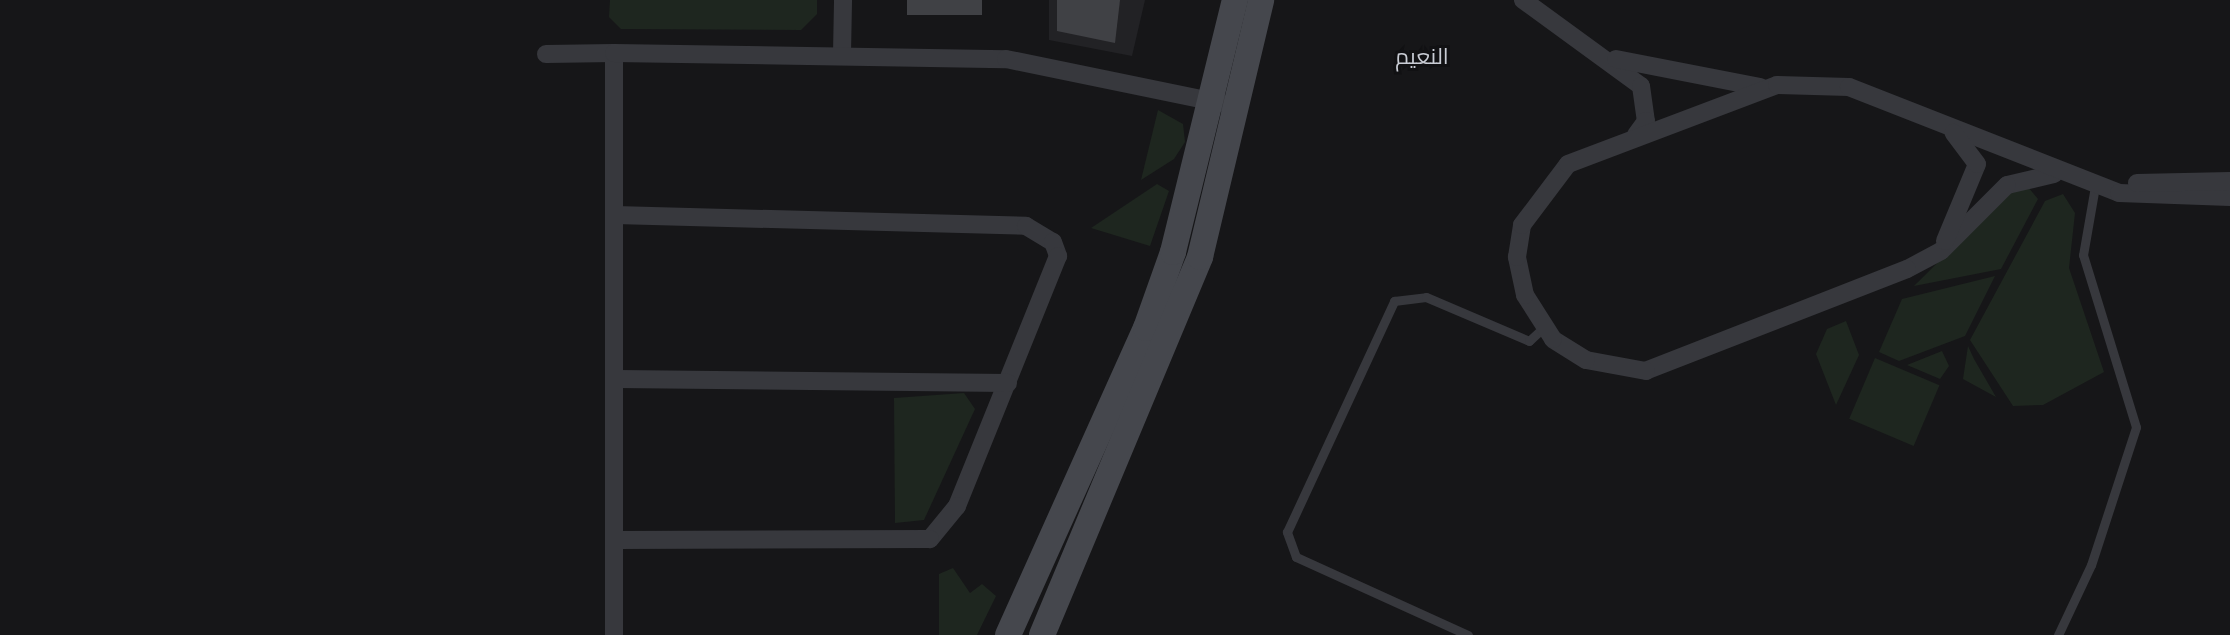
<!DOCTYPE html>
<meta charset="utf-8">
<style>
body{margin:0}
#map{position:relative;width:2230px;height:635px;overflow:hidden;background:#161618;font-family:"Nunito Sans",Cairo,sans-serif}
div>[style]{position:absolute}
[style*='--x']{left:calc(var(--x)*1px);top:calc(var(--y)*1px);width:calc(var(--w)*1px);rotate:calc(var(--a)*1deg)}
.built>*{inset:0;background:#222225}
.green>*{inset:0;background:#1e261f;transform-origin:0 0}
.building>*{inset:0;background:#404145;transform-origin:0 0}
.lane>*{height:9px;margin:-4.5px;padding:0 4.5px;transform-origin:4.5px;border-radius:4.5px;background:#37383d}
.street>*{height:18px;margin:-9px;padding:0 9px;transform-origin:9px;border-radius:9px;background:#37383d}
.secondary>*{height:26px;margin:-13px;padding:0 13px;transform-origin:13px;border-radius:13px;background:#45474d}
span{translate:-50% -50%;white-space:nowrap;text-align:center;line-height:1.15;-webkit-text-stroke:6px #111113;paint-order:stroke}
.neighbourhood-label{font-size:22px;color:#c9ccd4}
</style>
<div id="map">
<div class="built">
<div style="clip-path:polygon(1049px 0,1145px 0,1132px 56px,1049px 40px)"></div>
</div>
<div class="green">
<div style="clip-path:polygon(610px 0,817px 0,817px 14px,801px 30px,621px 29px,609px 17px)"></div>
<div style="clip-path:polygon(1158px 110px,1183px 124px,1185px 142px,1174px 159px,1141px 180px)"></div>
<div style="clip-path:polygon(1157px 184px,1169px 191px,1150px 246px,1091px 228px)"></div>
<div style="clip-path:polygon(2028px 187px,2038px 199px,2001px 269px,1914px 286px,2007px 194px)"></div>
<div style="clip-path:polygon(2063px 194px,2075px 213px,2069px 268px,2104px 372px,2043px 405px,2013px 406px,1970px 340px,2045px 201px)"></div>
<div style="clip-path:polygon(1995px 276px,1965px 336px,1899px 361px,1879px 352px,1902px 299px)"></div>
<div style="clip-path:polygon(1846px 321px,1859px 355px,1836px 405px,1816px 354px,1827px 329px)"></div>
<div style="clip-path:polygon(1968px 346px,1974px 359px,1996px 397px,1963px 379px)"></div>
<div style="clip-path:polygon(1942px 351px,1949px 366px,1940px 379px,1907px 365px)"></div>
<div style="left:1875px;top:358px;width:70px;height:66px;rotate:23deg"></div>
<div style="clip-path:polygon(964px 393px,975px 409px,924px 520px,895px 523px,894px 398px)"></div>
<div style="clip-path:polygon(953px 568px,970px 593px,982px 584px,996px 596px,977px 635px,939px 635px,939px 574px)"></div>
</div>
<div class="building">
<div style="left:907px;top:0;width:75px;height:15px"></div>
<div style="clip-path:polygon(1057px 0,1120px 0,1115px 43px,1057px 31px)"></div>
</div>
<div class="lane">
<div style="--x:1468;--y:635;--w:189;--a:-155.6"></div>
<div style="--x:1296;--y:557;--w:27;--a:-110"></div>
<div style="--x:1287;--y:532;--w:255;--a:-65.1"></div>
<div style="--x:1394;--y:301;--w:32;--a:-7"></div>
<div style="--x:1426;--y:297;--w:112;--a:23.1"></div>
<div style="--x:1529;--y:341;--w:22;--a:-43"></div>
<div style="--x:2058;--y:635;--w:77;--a:-64.8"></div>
<div style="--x:2091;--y:565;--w:145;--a:-71.9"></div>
<div style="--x:2136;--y:427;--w:180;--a:-107.1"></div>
<div style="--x:2083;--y:255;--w:70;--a:-80.1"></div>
</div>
<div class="street">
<div style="--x:1523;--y:0;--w:146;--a:36.1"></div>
<div style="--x:1641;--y:86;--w:35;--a:82"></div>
<div style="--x:1646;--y:121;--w:17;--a:126"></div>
<div style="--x:546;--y:54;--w:68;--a:-0.8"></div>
<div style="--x:842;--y:54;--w:54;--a:-88.9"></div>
<div style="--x:1616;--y:59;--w:147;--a:11"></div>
<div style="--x:2054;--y:174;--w:48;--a:166.8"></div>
<div style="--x:2007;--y:185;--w:93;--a:135"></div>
<div style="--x:1941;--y:251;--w:38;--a:152"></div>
<div style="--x:1907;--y:269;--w:280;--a:158.7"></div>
<div style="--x:1646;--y:371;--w:61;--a:-169.6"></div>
<div style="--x:1586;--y:360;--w:39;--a:-148"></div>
<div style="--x:1553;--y:339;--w:52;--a:-122.5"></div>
<div style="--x:1525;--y:295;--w:39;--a:-102"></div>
<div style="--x:1517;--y:257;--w:32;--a:-81"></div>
<div style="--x:1522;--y:225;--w:76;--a:-53"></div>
<div style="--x:1568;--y:164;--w:223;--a:-20.7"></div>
<div style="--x:1777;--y:85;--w:72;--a:1.6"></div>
<div style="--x:1849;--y:87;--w:290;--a:21.4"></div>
<div style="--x:2119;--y:193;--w:111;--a:2.1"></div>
<div style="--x:2137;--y:183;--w:93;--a:-1.2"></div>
<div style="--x:615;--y:215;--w:411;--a:1.5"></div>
<div style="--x:1026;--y:226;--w:31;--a:31"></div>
<div style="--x:1053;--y:242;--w:15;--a:70"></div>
<div style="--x:1058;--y:256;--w:270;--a:112"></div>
<div style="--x:957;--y:506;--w:43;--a:129.3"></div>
<div style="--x:930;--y:539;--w:314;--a:179.8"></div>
<div style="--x:1945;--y:241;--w:83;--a:-67.4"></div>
<div style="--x:1977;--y:164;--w:39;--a:-127"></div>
<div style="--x:617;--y:379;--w:391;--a:0.6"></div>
<div style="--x:614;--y:635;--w:582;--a:-90"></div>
<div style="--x:614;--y:53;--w:392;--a:0.9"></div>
<div style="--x:1006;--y:59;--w:218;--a:11.6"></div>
</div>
<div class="secondary">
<div style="--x:1008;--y:635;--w:337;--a:-65.8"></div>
<div style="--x:1146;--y:328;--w:81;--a:-70.4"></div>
<div style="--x:1173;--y:252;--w:260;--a:-76.2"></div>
<div style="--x:1042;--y:635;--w:410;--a:-67.3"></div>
<div style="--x:1200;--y:257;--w:264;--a:-76.6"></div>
</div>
<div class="neighbourhood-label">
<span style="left:1422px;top:58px">النعيم</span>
</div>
</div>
